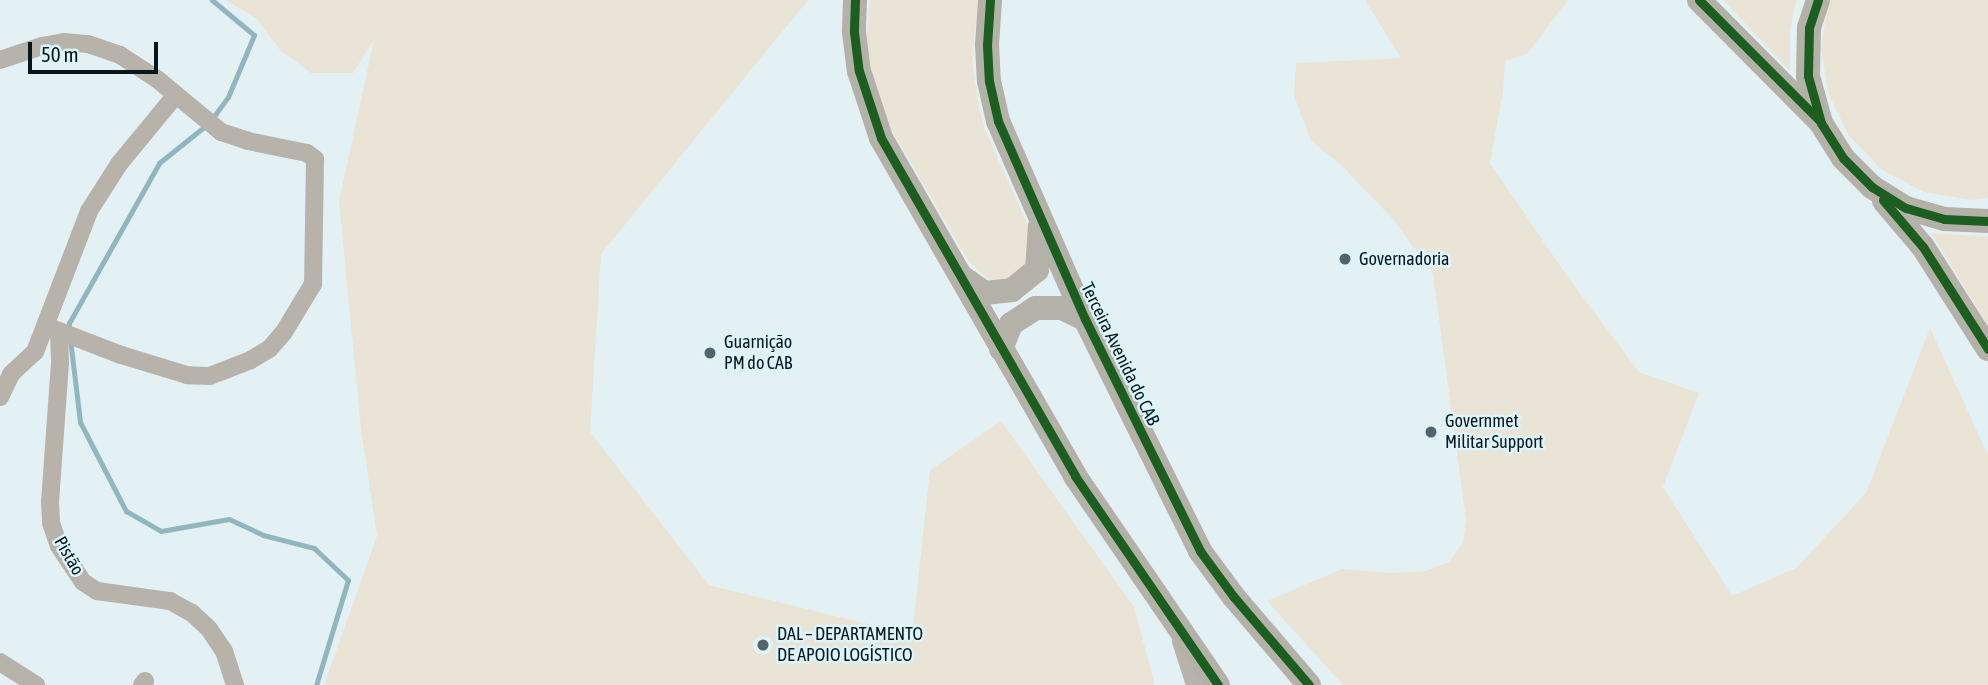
<!DOCTYPE html>
<meta charset="utf-8">
<style>
body{margin:0}
#map{position:relative;width:1988px;height:685px;overflow:hidden;background:#e3f1f5;font-family:"Asap Condensed",sans-serif}
div>[style]{position:absolute}
[style*='--x']{left:calc(var(--x)*1px);top:calc(var(--y)*1px);width:calc(var(--w)*1px);rotate:calc(var(--a)*1deg)}
.green>*{inset:0;background:#eae4d6}
.stream>*{height:5px;margin:-2.5px;padding:0 2.5px;transform-origin:2.5px;border-radius:2.5px;background:#92b6bf}
.minor>*{height:18px;margin:-9px;padding:0 9px;transform-origin:9px;border-radius:9px;background:#b7b2aa}
.secondary>*{height:24px;margin:-12px;padding:0 12px;transform-origin:12px;border-radius:12px;background:#b4b1a9}
.cycleway>*{height:9px;margin:-4.5px;padding:0 4.5px;transform-origin:4.5px;border-radius:4.5px;background:#1b5e20}
.dots>*{width:19px;height:19px;translate:-50% -50%;box-sizing:border-box;border:4px solid #dcf5fc;border-radius:50%}
span{translate:-50% -50%;white-space:nowrap;text-align:center;line-height:1.15;-webkit-text-stroke:5px #dcf5fc;paint-order:stroke}
.poi-label{font-size:18px;color:#07171b}
.left{translate:0 -50%;text-align:left}
.street-label{font-size:18px;color:#07171b}
.scale{position:absolute;left:28px;top:42px;width:130px;height:32px;box-sizing:border-box;border:4px solid #07171b;border-top:0;padding-left:9px;font-size:21px;line-height:24px;white-space:nowrap;color:#07171b;-webkit-text-stroke:5px #dcf5fc;paint-order:stroke}
</style>
<div id="map">
<div class="green">
<div style="clip-path:polygon(225px 0,808px 0,601px 254px,590px 432px,709px 585px,912px 635px,930px 470px,1001px 421px,1134px 607px,1155px 685px,324px 685px,377px 536px,361px 429px,339px 201px,374px 40px,353px 73px,311px 73px,280px 50px,256px 18px)"></div>
<div style="clip-path:polygon(870px 0,978px 0,972px 61px,979px 107px,985px 130px,1031px 232px,1033px 259px,1015px 279px,990px 280px,969px 262px,887px 122px,872px 83px,866px 43px)"></div>
<div style="clip-path:polygon(1365px 0,1568px 0,1528px 53px,1505px 61px,1503px 91px,1490px 163px,1567px 276px,1639px 372px,1699px 393px,1663px 487px,1732px 596px,1796px 568px,1866px 493px,1930px 328px,1988px 455px,1988px 685px,1343px 685px,1267px 601px,1342px 569px,1392px 573px,1425px 571px,1449px 562px,1463px 543px,1466px 520px,1433px 274px,1393px 219px,1340px 164px,1311px 141px,1294px 96px,1296px 63px,1401px 58px)"></div>
<div style="clip-path:polygon(1723px 0,1796px 0,1790px 31px,1790px 71px)"></div>
<div style="clip-path:polygon(1829px 0,1988px 0,1988px 198px,1971px 200px,1924px 192px,1882px 170px,1849px 136px,1828px 93px,1821px 46px)"></div>
<div style="clip-path:polygon(1931px 233px,1988px 237px,1988px 327px,1954px 270px)"></div>
</div>
<div class="stream">
<div style="--x:69;--y:330;--w:7;--a:-90"></div>
<div style="--x:69;--y:323;--w:184;--a:-60.6"></div>
<div style="--x:159;--y:163;--w:64;--a:-38.7"></div>
<div style="--x:209;--y:123;--w:32;--a:-54"></div>
<div style="--x:228;--y:97;--w:67;--a:-67.2"></div>
<div style="--x:254;--y:35;--w:55;--a:-140.2"></div>
<div style="--x:70;--y:339;--w:84;--a:83.1"></div>
<div style="--x:80;--y:422;--w:100;--a:62.7"></div>
<div style="--x:126;--y:511;--w:40;--a:29.7"></div>
<div style="--x:161;--y:531;--w:69;--a:-10"></div>
<div style="--x:229;--y:519;--w:38;--a:25"></div>
<div style="--x:263;--y:535;--w:53;--a:14.3"></div>
<div style="--x:314;--y:548;--w:47;--a:43.3"></div>
<div style="--x:348;--y:580;--w:110;--a:106.9"></div>
</div>
<div class="minor">
<div style="--x:0;--y:60;--w:44;--a:-18.4"></div>
<div style="--x:42;--y:46;--w:22;--a:-10"></div>
<div style="--x:64;--y:42;--w:24;--a:5"></div>
<div style="--x:88;--y:44;--w:34;--a:19"></div>
<div style="--x:120;--y:55;--w:44;--a:33"></div>
<div style="--x:157;--y:79;--w:83;--a:39.6"></div>
<div style="--x:221;--y:132;--w:28;--a:18"></div>
<div style="--x:248;--y:141;--w:60;--a:11.5"></div>
<div style="--x:307;--y:153;--w:10;--a:37"></div>
<div style="--x:315;--y:159;--w:125;--a:90.9"></div>
<div style="--x:313;--y:284;--w:56;--a:121.1"></div>
<div style="--x:284;--y:332;--w:23;--a:131"></div>
<div style="--x:269;--y:349;--w:21;--a:149"></div>
<div style="--x:251;--y:360;--w:44;--a:158.7"></div>
<div style="--x:210;--y:376;--w:23;--a:-178"></div>
<div style="--x:187;--y:375;--w:69;--a:-163.1"></div>
<div style="--x:121;--y:355;--w:80;--a:-158.9"></div>
<div style="--x:59;--y:332;--w:31;--a:88"></div>
<div style="--x:60;--y:363;--w:139;--a:94.1"></div>
<div style="--x:50;--y:502;--w:21;--a:87"></div>
<div style="--x:51;--y:523;--w:24;--a:71"></div>
<div style="--x:59;--y:546;--w:43;--a:56.3"></div>
<div style="--x:83;--y:582;--w:17;--a:33"></div>
<div style="--x:97;--y:591;--w:74;--a:7.8"></div>
<div style="--x:170;--y:601;--w:25;--a:29"></div>
<div style="--x:192;--y:613;--w:23;--a:43"></div>
<div style="--x:209;--y:629;--w:27;--a:56"></div>
<div style="--x:224;--y:651;--w:36;--a:72"></div>
<div style="--x:0;--y:397;--w:25;--a:-64"></div>
<div style="--x:11;--y:374;--w:33;--a:-43"></div>
<div style="--x:35;--y:352;--w:151;--a:-69"></div>
<div style="--x:89;--y:211;--w:56;--a:-57.4"></div>
<div style="--x:119;--y:164;--w:88;--a:-50.5"></div>
<div style="--x:1181;--y:641;--w:46;--a:72.3"></div>
<div style="--x:0;--y:662;--w:43;--a:32.6"></div>
<div style="--x:142;--y:685;--w:5;--a:-53"></div>
</div>
<div class="secondary">
<div style="--x:855;--y:0;--w:32;--a:92"></div>
<div style="--x:854;--y:32;--w:39;--a:83"></div>
<div style="--x:859;--y:71;--w:71;--a:71.8"></div>
<div style="--x:881;--y:138;--w:390;--a:60.1"></div>
<div style="--x:1075;--y:476;--w:253;--a:55.6"></div>
<div style="--x:990;--y:0;--w:45;--a:93.8"></div>
<div style="--x:987;--y:45;--w:36;--a:87"></div>
<div style="--x:989;--y:81;--w:41;--a:77.3"></div>
<div style="--x:998;--y:121;--w:216;--a:66.3"></div>
<div style="--x:1085;--y:319;--w:259;--a:63.6"></div>
<div style="--x:1200;--y:551;--w:56;--a:53.7"></div>
<div style="--x:1233;--y:596;--w:117;--a:49.5"></div>
<div style="--x:1699;--y:0;--w:170;--a:45.2"></div>
<div style="--x:1818;--y:0;--w:29;--a:108"></div>
<div style="--x:1809;--y:28;--w:48;--a:91.2"></div>
<div style="--x:1808;--y:76;--w:49;--a:74.5"></div>
<div style="--x:1821;--y:123;--w:41;--a:57.8"></div>
<div style="--x:1843;--y:158;--w:41;--a:45"></div>
<div style="--x:1872;--y:187;--w:40;--a:32"></div>
<div style="--x:1906;--y:208;--w:40;--a:16"></div>
<div style="--x:1944;--y:219;--w:44;--a:2.6"></div>
<div style="--x:1884;--y:201;--w:60;--a:49.7"></div>
<div style="--x:1923;--y:247;--w:121;--a:57.5"></div>
<div style="--x:962;--y:277;--w:28;--a:35"></div>
<div style="--x:985;--y:293;--w:27;--a:-6"></div>
<div style="--x:1012;--y:290;--w:32;--a:-39"></div>
<div style="--x:1037;--y:270;--w:44;--a:-86.1"></div>
<div style="--x:1001;--y:349;--w:27;--a:-68"></div>
<div style="--x:1011;--y:324;--w:30;--a:-33"></div>
<div style="--x:1036;--y:308;--w:26;--a:0"></div>
<div style="--x:1062;--y:308;--w:25;--a:26"></div>
</div>
<div class="cycleway">
<div style="--x:855;--y:0;--w:32;--a:92"></div>
<div style="--x:854;--y:32;--w:39;--a:83"></div>
<div style="--x:859;--y:71;--w:71;--a:71.8"></div>
<div style="--x:881;--y:138;--w:390;--a:60.1"></div>
<div style="--x:1075;--y:476;--w:253;--a:55.6"></div>
<div style="--x:990;--y:0;--w:45;--a:93.8"></div>
<div style="--x:987;--y:45;--w:36;--a:87"></div>
<div style="--x:989;--y:81;--w:41;--a:77.3"></div>
<div style="--x:998;--y:121;--w:216;--a:66.3"></div>
<div style="--x:1085;--y:319;--w:259;--a:63.6"></div>
<div style="--x:1200;--y:551;--w:56;--a:53.7"></div>
<div style="--x:1233;--y:596;--w:117;--a:49.5"></div>
<div style="--x:1699;--y:0;--w:171;--a:45"></div>
<div style="--x:1818;--y:0;--w:29;--a:108"></div>
<div style="--x:1809;--y:28;--w:48;--a:91.2"></div>
<div style="--x:1808;--y:76;--w:49;--a:74.5"></div>
<div style="--x:1821;--y:123;--w:41;--a:57.8"></div>
<div style="--x:1843;--y:158;--w:41;--a:45"></div>
<div style="--x:1872;--y:187;--w:40;--a:32"></div>
<div style="--x:1906;--y:208;--w:40;--a:16"></div>
<div style="--x:1944;--y:219;--w:44;--a:2.6"></div>
<div style="--x:1883;--y:200;--w:62;--a:49.6"></div>
<div style="--x:1923;--y:247;--w:121;--a:57.5"></div>
</div>
<div class="dots">
<div style="left:1345px;top:259px;background:#546367"></div>
<div style="left:710px;top:353px;background:#546367"></div>
<div style="left:1431px;top:432px;background:#546367"></div>
<div style="left:763px;top:645px;background:#546367"></div>
</div>
<div class="poi-label">
<span class="left" style="left:1359px;top:259px">Governadoria</span>
<span class="left" style="left:724px;top:353px">Guarnição<br>PM do CAB</span>
<span class="left" style="left:1445px;top:432px">Governmet<br>Militar Support</span>
<span class="left" style="left:777px;top:645px">DAL – DEPARTAMENTO<br>DE APOIO LOGÍSTICO</span>
</div>
<div class="street-label">
<span style="left:1120px;top:354px;rotate:64deg">Terceira Avenida do CAB</span>
<span style="left:69px;top:556px;rotate:60deg">Pistão</span>
</div>
<div class="scale">50 m</div>
</div>
